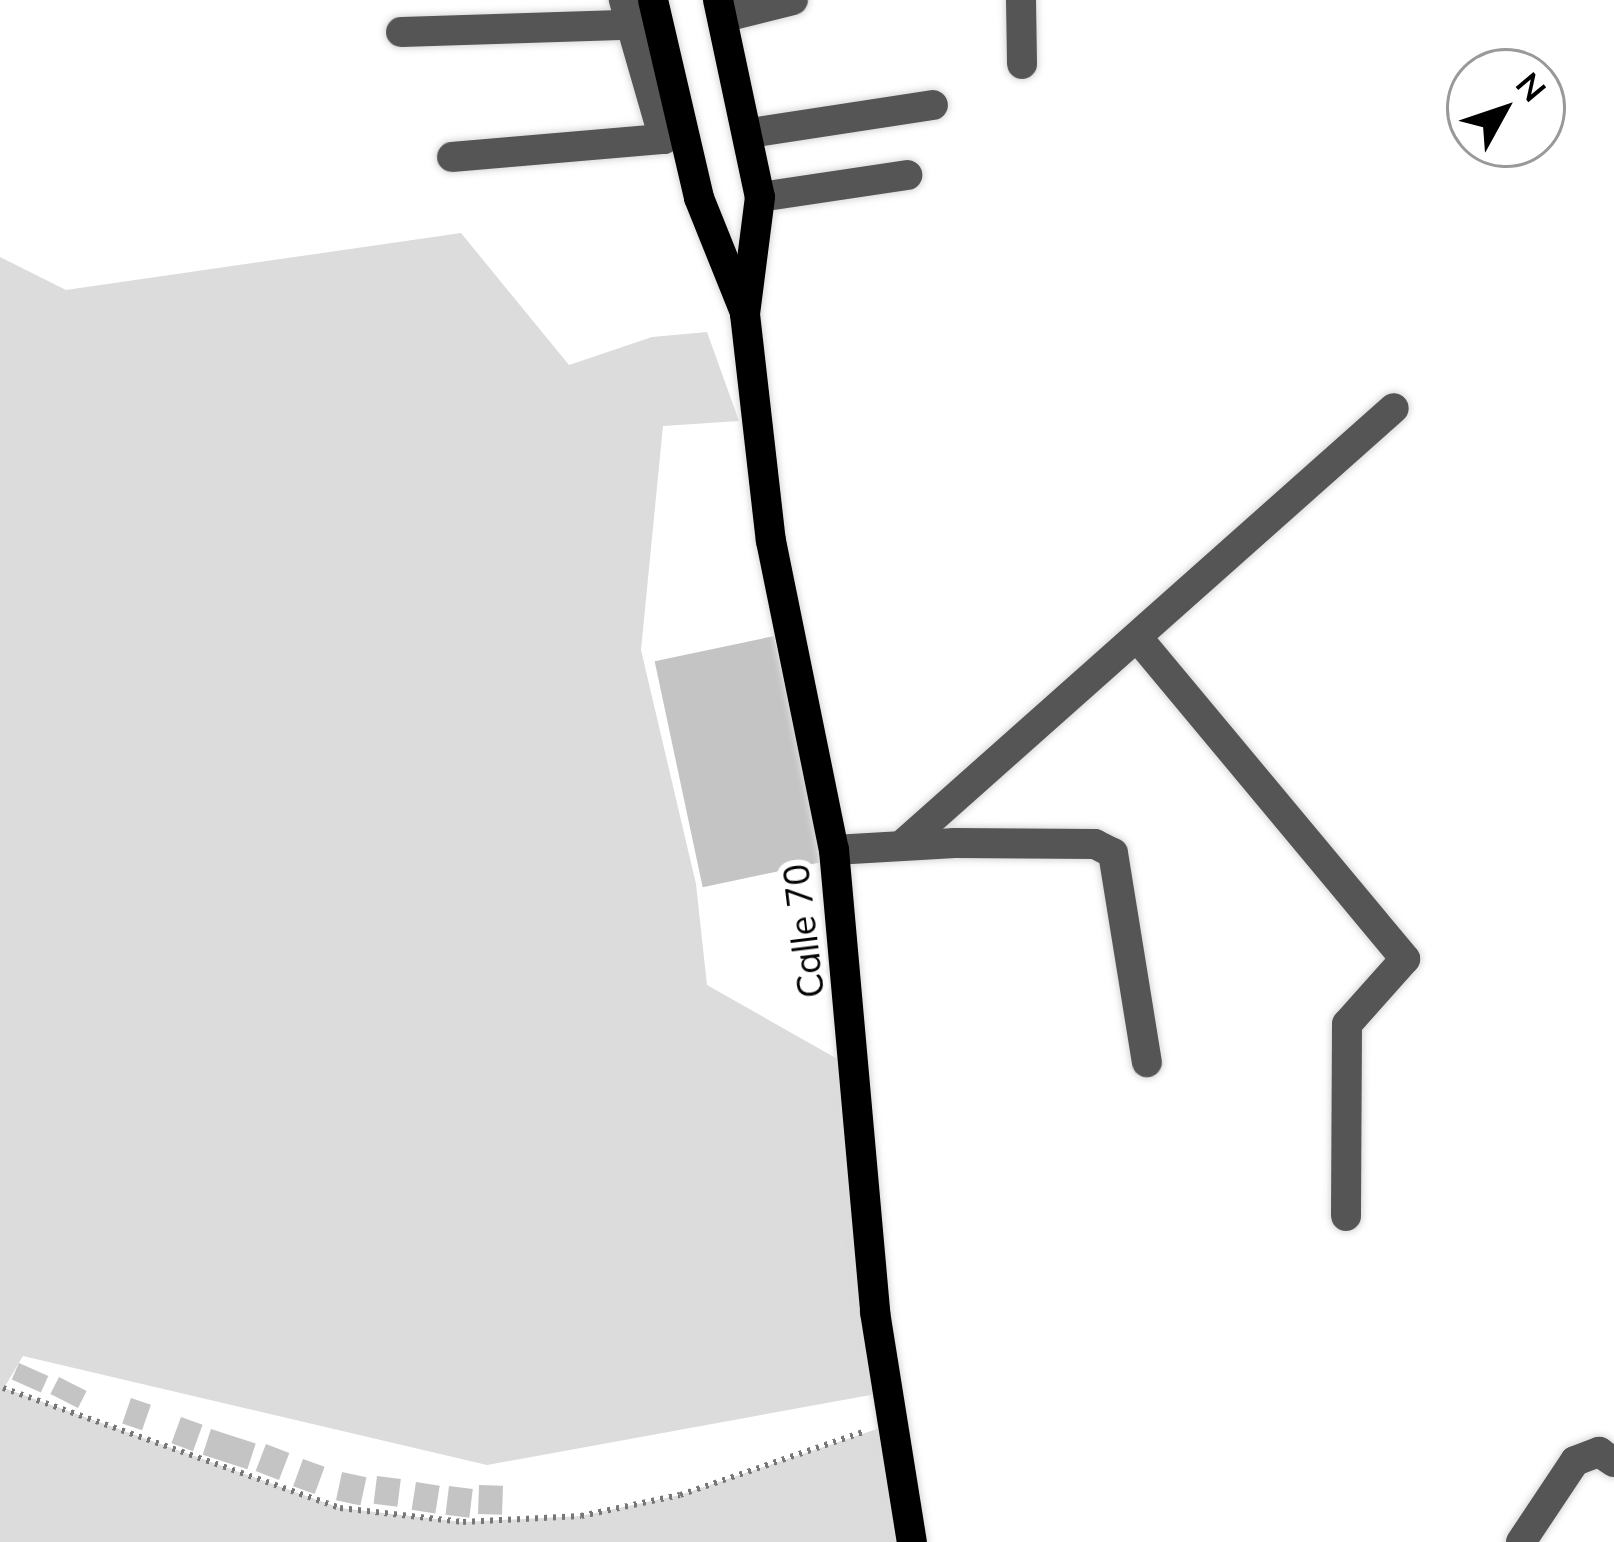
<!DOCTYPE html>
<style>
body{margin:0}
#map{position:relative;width:1614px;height:1542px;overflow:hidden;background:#fff;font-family:Mulish,sans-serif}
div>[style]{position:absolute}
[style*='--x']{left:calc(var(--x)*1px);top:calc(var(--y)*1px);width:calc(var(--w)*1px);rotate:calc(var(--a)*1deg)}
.green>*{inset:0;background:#dcdcdc}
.building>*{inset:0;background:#c4c4c4;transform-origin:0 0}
.path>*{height:6px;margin-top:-3px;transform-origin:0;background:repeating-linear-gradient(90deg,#777 0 3px,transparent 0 9px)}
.roads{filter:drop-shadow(0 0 3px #dbdbdb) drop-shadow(0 0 3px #dbdbdb)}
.minor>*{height:30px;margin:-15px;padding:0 15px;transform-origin:15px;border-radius:15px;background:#555}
.major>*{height:30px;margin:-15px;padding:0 15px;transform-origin:15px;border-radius:15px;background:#000}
span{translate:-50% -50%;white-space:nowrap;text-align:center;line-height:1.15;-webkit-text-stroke:12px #fff;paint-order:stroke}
.street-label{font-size:36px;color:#000}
.north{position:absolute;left:1446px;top:48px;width:120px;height:120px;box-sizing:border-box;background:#fff;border:3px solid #999;border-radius:50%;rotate:50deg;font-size:33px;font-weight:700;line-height:48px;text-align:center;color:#000}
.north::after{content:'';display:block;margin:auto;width:42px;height:54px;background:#000;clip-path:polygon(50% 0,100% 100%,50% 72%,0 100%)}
</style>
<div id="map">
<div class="green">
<div style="clip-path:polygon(evenodd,461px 233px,569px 365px,652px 337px,707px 332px,739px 421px,663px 426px,641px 650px,696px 884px,707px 985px,857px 1070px,911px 1542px,0 1542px,0 257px,66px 290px,461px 233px,23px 1356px,487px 1465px,887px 1392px,892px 1424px,680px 1495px,581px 1516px,463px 1522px,340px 1508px,4px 1388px,23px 1356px)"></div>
</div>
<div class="building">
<div style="left:774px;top:636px;width:231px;height:122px;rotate:78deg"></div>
<div style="left:19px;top:1363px;width:32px;height:18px;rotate:24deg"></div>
<div style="left:59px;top:1377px;width:31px;height:19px;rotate:27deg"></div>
<div style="left:131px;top:1398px;width:21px;height:27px;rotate:19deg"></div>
<div style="left:181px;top:1417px;width:23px;height:28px;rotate:20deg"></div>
<div style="left:211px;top:1429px;width:47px;height:27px;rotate:18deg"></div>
<div style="left:266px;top:1444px;width:25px;height:29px;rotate:21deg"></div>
<div style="left:303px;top:1459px;width:23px;height:29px;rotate:20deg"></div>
<div style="left:342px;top:1472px;width:25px;height:29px;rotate:12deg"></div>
<div style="left:377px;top:1476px;width:24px;height:28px;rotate:7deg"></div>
<div style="left:416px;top:1482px;width:24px;height:28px;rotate:9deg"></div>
<div style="left:479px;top:1485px;width:24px;height:29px;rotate:2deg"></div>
<div style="left:449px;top:1486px;width:24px;height:29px;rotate:7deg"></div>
</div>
<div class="path">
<div style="--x:3;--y:1388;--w:358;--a:19.6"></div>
<div style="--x:340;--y:1508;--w:124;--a:6.5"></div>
<div style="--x:463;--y:1522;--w:118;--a:-2.9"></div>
<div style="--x:581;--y:1516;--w:101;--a:-12"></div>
<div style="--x:680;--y:1495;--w:197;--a:-19"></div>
</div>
<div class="roads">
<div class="minor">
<div style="--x:1021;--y:0;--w:64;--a:89.1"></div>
<div style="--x:725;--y:17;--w:70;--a:-14"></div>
<div style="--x:401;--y:32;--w:228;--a:-1.8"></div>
<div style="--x:750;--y:133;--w:185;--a:-8.7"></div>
<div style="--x:452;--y:157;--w:213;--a:-4.9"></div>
<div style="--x:664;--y:139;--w:145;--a:-106.1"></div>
<div style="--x:760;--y:197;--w:149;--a:-8.5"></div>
<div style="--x:1137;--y:637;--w:419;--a:50.2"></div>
<div style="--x:1405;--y:959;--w:87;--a:131.7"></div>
<div style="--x:1347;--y:1024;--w:192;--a:90.3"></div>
<div style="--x:901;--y:846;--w:659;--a:-41.62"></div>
<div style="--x:834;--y:850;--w:121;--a:-3.3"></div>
<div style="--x:955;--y:843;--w:140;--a:0.4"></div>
<div style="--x:1095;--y:844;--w:20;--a:27"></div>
<div style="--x:1113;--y:853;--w:212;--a:80.8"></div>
<div style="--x:1521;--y:1542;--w:97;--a:-56.3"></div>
<div style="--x:1575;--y:1461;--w:26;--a:-21"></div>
<div style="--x:1599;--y:1452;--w:18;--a:34"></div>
</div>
<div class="major">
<div style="--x:653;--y:0;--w:203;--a:76.9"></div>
<div style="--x:699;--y:198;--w:121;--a:68.1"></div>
<div style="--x:718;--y:0;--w:201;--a:78"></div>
<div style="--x:760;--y:197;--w:118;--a:97.3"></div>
<div style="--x:745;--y:314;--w:228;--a:83.5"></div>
<div style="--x:771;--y:541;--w:315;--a:78.5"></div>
<div style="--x:834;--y:850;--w:464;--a:84.9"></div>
<div style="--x:875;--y:1312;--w:233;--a:80.9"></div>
</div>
</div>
<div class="street-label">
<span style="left:803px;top:931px;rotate:-97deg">Calle 70</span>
</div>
<div class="north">N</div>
</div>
